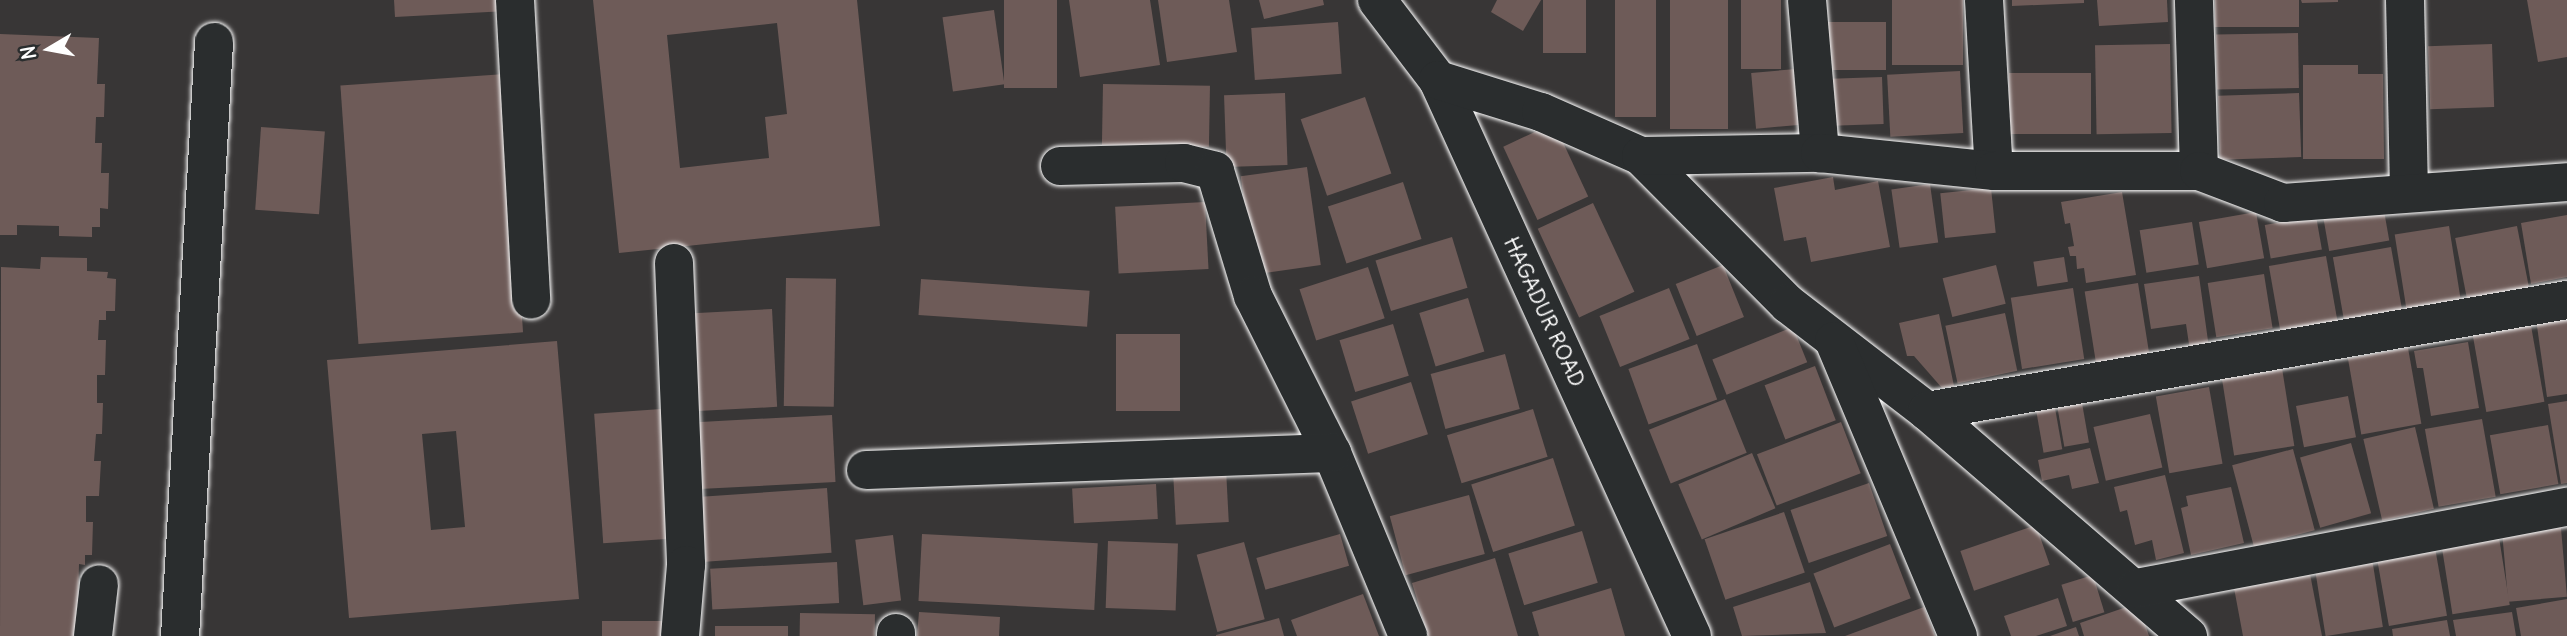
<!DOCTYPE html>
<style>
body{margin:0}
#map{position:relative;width:2567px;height:636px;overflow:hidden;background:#383636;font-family:Delius,sans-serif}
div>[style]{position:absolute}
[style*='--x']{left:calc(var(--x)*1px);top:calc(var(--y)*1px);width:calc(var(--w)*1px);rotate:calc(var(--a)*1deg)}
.building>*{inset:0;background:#6e5b58;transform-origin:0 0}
.roads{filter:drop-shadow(0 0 2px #fff) drop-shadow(0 0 2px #fff)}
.minor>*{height:38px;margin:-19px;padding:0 19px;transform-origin:19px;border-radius:19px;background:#2a2d2e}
span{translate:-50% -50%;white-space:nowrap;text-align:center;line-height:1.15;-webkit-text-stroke:7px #2a2d2e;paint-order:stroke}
.street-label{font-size:21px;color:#fff}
.north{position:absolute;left:14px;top:14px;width:70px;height:70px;-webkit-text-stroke:5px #2a2d2e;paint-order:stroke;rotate:260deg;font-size:19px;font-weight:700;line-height:28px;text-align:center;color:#fff}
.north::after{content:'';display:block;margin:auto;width:24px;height:32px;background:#fff;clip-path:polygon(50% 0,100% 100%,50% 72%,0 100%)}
</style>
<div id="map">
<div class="building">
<div style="clip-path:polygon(394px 0,506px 0,507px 11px,395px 17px)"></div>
<div style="clip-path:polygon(evenodd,593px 0,857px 0,880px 226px,619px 253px,593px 0,777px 23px,787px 114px,765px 117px,769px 158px,680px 168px,667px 35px,777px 23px)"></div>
<div style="left:1004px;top:0;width:53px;height:88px"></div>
<div style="clip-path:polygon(1069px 0,1150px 0,1160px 65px,1080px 77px)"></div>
<div style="clip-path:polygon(1158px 0,1229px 0,1237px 52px,1167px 62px)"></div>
<div style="clip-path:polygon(1259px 0,1323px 0,1324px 5px,1264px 19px)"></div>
<div style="clip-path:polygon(1497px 0,1541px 0,1523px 31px,1491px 12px)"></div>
<div style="left:1543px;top:0;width:43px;height:53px"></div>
<div style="left:1615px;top:0;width:41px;height:117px"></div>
<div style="left:1670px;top:0;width:58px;height:129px"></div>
<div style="left:1741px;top:0;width:40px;height:69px"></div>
<div style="left:1892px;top:0;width:71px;height:65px"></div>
<div style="clip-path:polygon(2012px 0,2084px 0,2084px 3px,2012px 6px)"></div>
<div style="clip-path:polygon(2097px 0,2167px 0,2168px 22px,2099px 26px)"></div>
<div style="left:2215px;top:0;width:84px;height:27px"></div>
<div style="clip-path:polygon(2301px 0,2338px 0,2338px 2px,2302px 3px)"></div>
<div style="clip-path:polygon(2527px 0,2567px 0,2567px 57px,2538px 62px)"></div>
<div style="left:994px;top:10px;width:75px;height:52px;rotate:82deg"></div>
<div style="left:1338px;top:22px;width:52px;height:87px;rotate:86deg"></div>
<div style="left:1886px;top:22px;width:48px;height:59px;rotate:90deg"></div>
<div style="left:2298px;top:33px;width:55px;height:82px;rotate:89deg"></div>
<div style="clip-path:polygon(0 34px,99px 38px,97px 84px,105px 84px,104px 117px,96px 117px,95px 143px,102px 143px,101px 173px,109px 173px,108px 209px,100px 208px,100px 227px,92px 227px,92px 237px,59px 236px,59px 226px,17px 225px,17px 235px,0 235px)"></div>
<div style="left:2170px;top:44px;width:89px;height:75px;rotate:89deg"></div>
<div style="left:2492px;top:44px;width:63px;height:64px;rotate:88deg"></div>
<div style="clip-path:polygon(2303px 65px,2358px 65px,2358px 74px,2383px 74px,2384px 159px,2303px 159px)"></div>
<div style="left:1796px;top:69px;width:56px;height:45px;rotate:85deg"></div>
<div style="left:1960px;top:71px;width:62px;height:73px;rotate:87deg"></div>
<div style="left:2091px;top:73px;width:61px;height:82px;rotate:90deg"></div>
<div style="left:505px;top:74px;width:259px;height:165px;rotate:86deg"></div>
<div style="left:1882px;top:77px;width:47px;height:51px;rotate:88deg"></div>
<div style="left:1103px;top:84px;width:107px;height:61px;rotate:1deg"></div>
<div style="left:1285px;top:93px;width:72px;height:61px;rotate:88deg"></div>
<div style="left:2299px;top:93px;width:64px;height:81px;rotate:88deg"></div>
<div style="left:1365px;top:97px;width:81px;height:68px;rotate:71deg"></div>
<div style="left:1554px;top:123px;width:81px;height:56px;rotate:65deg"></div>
<div style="left:261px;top:127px;width:64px;height:83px;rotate:4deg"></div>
<div style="left:1307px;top:167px;width:99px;height:67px;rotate:82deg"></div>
<div style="clip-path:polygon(1833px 177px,1835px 190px,1878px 181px,1890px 247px,1811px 262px,1806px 237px,1784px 241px,1774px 188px)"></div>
<div style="left:1403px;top:182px;width:60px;height:79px;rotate:72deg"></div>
<div style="left:1930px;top:184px;width:59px;height:39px;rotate:82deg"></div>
<div style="left:1991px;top:188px;width:45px;height:51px;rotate:84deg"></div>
<div style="clip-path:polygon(2122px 192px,2136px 275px,2086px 283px,2084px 268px,2077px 269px,2076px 256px,2070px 256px,2068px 247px,2074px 246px,2070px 223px,2065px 224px,2061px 202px)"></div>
<div style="left:1205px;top:202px;width:67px;height:90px;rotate:87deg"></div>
<div style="left:1593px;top:203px;width:98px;height:61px;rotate:65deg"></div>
<div style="left:2383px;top:205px;width:36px;height:61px;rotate:80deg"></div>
<div style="left:2256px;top:212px;width:47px;height:58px;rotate:80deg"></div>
<div style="clip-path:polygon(2567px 215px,2567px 277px,2531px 284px,2521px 223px)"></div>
<div style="left:2316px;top:216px;width:34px;height:52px;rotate:80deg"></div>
<div style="left:2192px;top:222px;width:43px;height:53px;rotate:81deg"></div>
<div style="left:2449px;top:226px;width:75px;height:55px;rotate:81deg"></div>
<div style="left:2517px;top:226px;width:64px;height:63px;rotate:79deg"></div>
<div style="left:1452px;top:237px;width:53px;height:80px;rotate:73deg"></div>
<div style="left:2391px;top:247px;width:66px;height:59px;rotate:80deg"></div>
<div style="left:2326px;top:256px;width:70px;height:58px;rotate:80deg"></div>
<div style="clip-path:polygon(41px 257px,87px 258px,87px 271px,108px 272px,107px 278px,116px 279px,115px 311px,106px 311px,106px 320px,99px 320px,98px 340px,106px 340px,105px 375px,97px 375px,97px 403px,103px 403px,102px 434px,96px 434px,94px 461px,101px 461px,99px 496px,86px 496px,86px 522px,93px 522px,92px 555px,85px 555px,85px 565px,79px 564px,77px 636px,0 636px,1px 267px,40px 269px)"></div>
<div style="left:2064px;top:257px;width:25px;height:31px;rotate:81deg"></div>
<div style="left:1723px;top:265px;width:56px;height:51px;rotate:68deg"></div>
<div style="left:1996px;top:265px;width:40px;height:55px;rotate:76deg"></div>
<div style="left:1368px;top:267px;width:54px;height:72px;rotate:72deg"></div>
<div style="left:2264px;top:274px;width:55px;height:57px;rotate:81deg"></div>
<div style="clip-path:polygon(2199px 276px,2209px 348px,2190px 351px,2186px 324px,2151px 329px,2144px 284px)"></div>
<div style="left:786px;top:278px;width:50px;height:128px;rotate:1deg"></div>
<div style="left:921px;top:279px;width:169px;height:36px;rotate:4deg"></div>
<div style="left:2138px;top:283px;width:72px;height:54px;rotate:81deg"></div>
<div style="left:1669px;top:288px;width:55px;height:75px;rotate:68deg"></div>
<div style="left:2073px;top:288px;width:72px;height:63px;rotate:81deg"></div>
<div style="left:1468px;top:298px;width:56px;height:51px;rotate:73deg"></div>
<div style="left:772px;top:309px;width:98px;height:79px;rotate:87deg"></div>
<div style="left:2005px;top:313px;width:59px;height:61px;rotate:78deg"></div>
<div style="clip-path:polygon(1939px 314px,1954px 386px,1942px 388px,1914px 356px,1907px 356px,1899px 323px)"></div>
<div style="clip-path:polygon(2567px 314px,2567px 394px,2547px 397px,2536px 319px)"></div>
<div style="left:2530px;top:320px;width:83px;height:59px;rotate:80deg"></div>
<div style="left:1393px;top:324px;width:54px;height:56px;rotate:73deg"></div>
<div style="left:1793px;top:327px;width:38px;height:87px;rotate:68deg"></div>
<div style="left:1116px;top:334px;width:64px;height:77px"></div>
<div style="clip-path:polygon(evenodd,557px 341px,579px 599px,349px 618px,327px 360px,557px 341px,456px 431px,465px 527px,431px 530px,422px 434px,456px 431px)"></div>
<div style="clip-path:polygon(2468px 342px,2479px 408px,2431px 416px,2423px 368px,2417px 368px,2414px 351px)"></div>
<div style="left:1697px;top:344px;width:59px;height:73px;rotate:70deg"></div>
<div style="left:2408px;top:348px;width:77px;height:61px;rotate:80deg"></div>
<div style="left:1505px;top:354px;width:57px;height:77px;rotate:75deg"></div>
<div style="left:1815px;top:366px;width:58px;height:54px;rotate:69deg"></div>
<div style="left:2282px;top:368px;width:79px;height:61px;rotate:81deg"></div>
<div style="left:1411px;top:382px;width:55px;height:63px;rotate:72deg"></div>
<div style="left:2209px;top:387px;width:78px;height:54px;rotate:80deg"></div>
<div style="left:2348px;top:396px;width:42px;height:53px;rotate:79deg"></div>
<div style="left:1725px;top:399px;width:58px;height:82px;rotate:68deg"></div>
<div style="clip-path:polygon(2567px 401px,2567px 483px,2561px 484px,2548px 404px)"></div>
<div style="left:2082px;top:403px;width:40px;height:25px;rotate:80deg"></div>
<div style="left:2055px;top:408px;width:42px;height:19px;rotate:80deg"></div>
<div style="left:661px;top:409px;width:130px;height:67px;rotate:86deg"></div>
<div style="left:1533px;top:409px;width:50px;height:90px;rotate:73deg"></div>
<div style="left:2150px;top:414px;width:55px;height:58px;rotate:77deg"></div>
<div style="left:832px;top:415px;width:67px;height:141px;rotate:87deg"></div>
<div style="left:2482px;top:419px;width:79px;height:58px;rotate:80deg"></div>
<div style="left:1841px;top:422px;width:55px;height:90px;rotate:69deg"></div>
<div style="left:2548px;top:425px;width:60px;height:59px;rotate:80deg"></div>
<div style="left:2415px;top:427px;width:84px;height:53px;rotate:77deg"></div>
<div style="left:2351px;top:443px;width:73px;height:53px;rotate:74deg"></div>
<div style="clip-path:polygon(2090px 448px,2099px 483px,2072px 489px,2069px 475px,2042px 481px,2038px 460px)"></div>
<div style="left:2293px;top:449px;width:84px;height:63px;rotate:75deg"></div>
<div style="left:1752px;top:453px;width:60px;height:80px;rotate:67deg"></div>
<div style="left:1553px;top:458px;width:71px;height:86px;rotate:72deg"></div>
<div style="left:1226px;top:469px;width:53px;height:53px;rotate:87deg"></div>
<div style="clip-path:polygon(2165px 475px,2184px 553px,2156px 560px,2152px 540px,2135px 545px,2127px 510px,2120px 512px,2114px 487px)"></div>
<div style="left:1869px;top:483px;width:56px;height:83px;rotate:71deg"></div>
<div style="left:1156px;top:484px;width:35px;height:84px;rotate:87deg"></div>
<div style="clip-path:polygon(2231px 487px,2244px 543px,2191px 555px,2181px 508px,2188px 506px,2186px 496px)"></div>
<div style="left:827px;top:488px;width:65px;height:126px;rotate:86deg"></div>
<div style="left:1469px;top:495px;width:61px;height:82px;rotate:75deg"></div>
<div style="left:1784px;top:512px;width:64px;height:84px;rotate:71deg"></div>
<div style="left:2560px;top:517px;width:80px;height:59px;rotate:85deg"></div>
<div style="left:2036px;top:525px;width:42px;height:80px;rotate:71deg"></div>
<div style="left:1582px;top:531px;width:54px;height:77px;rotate:73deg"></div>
<div style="left:2498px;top:531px;width:75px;height:58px;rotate:81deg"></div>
<div style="left:922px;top:534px;width:176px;height:67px;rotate:3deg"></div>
<div style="left:1340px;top:534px;width:33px;height:87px;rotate:74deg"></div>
<div style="left:893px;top:535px;width:66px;height:38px;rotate:83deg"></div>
<div style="left:1108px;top:541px;width:70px;height:67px;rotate:2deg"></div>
<div style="left:1244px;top:542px;width:80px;height:49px;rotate:75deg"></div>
<div style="left:2434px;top:542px;width:75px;height:59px;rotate:80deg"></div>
<div style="left:1890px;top:544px;width:58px;height:82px;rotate:69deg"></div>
<div style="left:2371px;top:552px;width:76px;height:58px;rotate:81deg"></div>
<div style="clip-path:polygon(1495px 558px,1518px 636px,1428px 636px,1412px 583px)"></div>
<div style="left:837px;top:562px;width:41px;height:127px;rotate:87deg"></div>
<div style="clip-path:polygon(2310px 574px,2322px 636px,2243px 636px,2234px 588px)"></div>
<div style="left:2093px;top:575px;width:39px;height:33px;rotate:73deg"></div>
<div style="clip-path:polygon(1810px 582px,1826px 633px,1742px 636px,1733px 607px)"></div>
<div style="clip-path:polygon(1611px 588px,1625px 636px,1539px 636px,1532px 612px)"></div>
<div style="clip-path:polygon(1363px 594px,1379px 636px,1297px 636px,1291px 620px)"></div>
<div style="clip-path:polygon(2058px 598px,2067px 626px,2036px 636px,2011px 636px,2004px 616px)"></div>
<div style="clip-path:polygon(2567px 599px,2567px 636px,2521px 636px,2516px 608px)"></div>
<div style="clip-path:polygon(2138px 603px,2149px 636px,2084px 636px,2080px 623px)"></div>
<div style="clip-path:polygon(1924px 607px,1935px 636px,1845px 636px)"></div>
<div style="clip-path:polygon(919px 612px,1000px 617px,999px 636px,917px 636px)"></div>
<div style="clip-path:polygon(2512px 612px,2516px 636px,2456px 636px,2453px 620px)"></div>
<div style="left:800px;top:613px;width:75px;height:23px;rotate:1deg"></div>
<div style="clip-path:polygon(1279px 618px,1284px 636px,1216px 636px,1216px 635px)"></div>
<div style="clip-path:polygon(2447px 620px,2450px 636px,2393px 636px,2392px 629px)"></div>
<div style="left:663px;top:621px;width:15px;height:61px;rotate:90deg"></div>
<div style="left:715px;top:626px;width:73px;height:10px"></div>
<div style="clip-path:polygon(2076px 627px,2079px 636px,2050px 636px)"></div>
</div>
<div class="roads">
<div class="minor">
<div style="--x:515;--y:0;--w:300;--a:86.9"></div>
<div style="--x:1377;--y:0;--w:101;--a:52.7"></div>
<div style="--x:1438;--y:80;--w:611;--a:65.45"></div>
<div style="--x:1807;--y:0;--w:154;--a:85.1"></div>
<div style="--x:1984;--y:0;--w:171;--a:86.7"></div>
<div style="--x:2405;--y:0;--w:193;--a:88.8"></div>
<div style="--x:1438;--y:80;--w:108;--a:17.3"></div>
<div style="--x:1541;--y:112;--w:109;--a:23.7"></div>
<div style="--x:1641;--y:156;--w:209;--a:45.2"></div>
<div style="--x:1788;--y:304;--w:175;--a:37.6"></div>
<div style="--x:1927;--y:411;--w:345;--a:40.8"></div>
<div style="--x:1641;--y:156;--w:179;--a:-1"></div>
<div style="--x:1820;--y:153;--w:175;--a:5.9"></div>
<div style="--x:1994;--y:171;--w:205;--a:0"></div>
<div style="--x:2199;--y:171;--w:171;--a:-91.7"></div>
<div style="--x:1060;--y:166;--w:124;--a:-1.4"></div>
<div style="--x:1184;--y:163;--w:32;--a:14"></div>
<div style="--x:1215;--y:171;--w:131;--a:73.1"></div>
<div style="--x:1253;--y:296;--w:176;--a:63.3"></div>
<div style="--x:1332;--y:453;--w:198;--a:67.4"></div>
<div style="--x:2199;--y:171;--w:90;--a:20.9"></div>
<div style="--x:2283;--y:203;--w:285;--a:-4.2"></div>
<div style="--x:674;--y:263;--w:302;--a:87.7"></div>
<div style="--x:686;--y:565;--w:71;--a:94.8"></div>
<div style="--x:1834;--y:341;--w:320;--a:67.2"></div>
<div style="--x:1927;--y:411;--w:650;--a:-9.84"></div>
<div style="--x:866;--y:470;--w:466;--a:-2.1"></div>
<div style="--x:2137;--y:588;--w:438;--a:-10.7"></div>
<div style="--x:896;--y:633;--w:3;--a:90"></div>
<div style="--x:93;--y:636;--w:52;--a:-83.4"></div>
<div style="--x:180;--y:636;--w:595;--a:-86.72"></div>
</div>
</div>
<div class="street-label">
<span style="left:1544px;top:312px;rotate:65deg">HAGADUR ROAD</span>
</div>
<div class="north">N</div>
</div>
